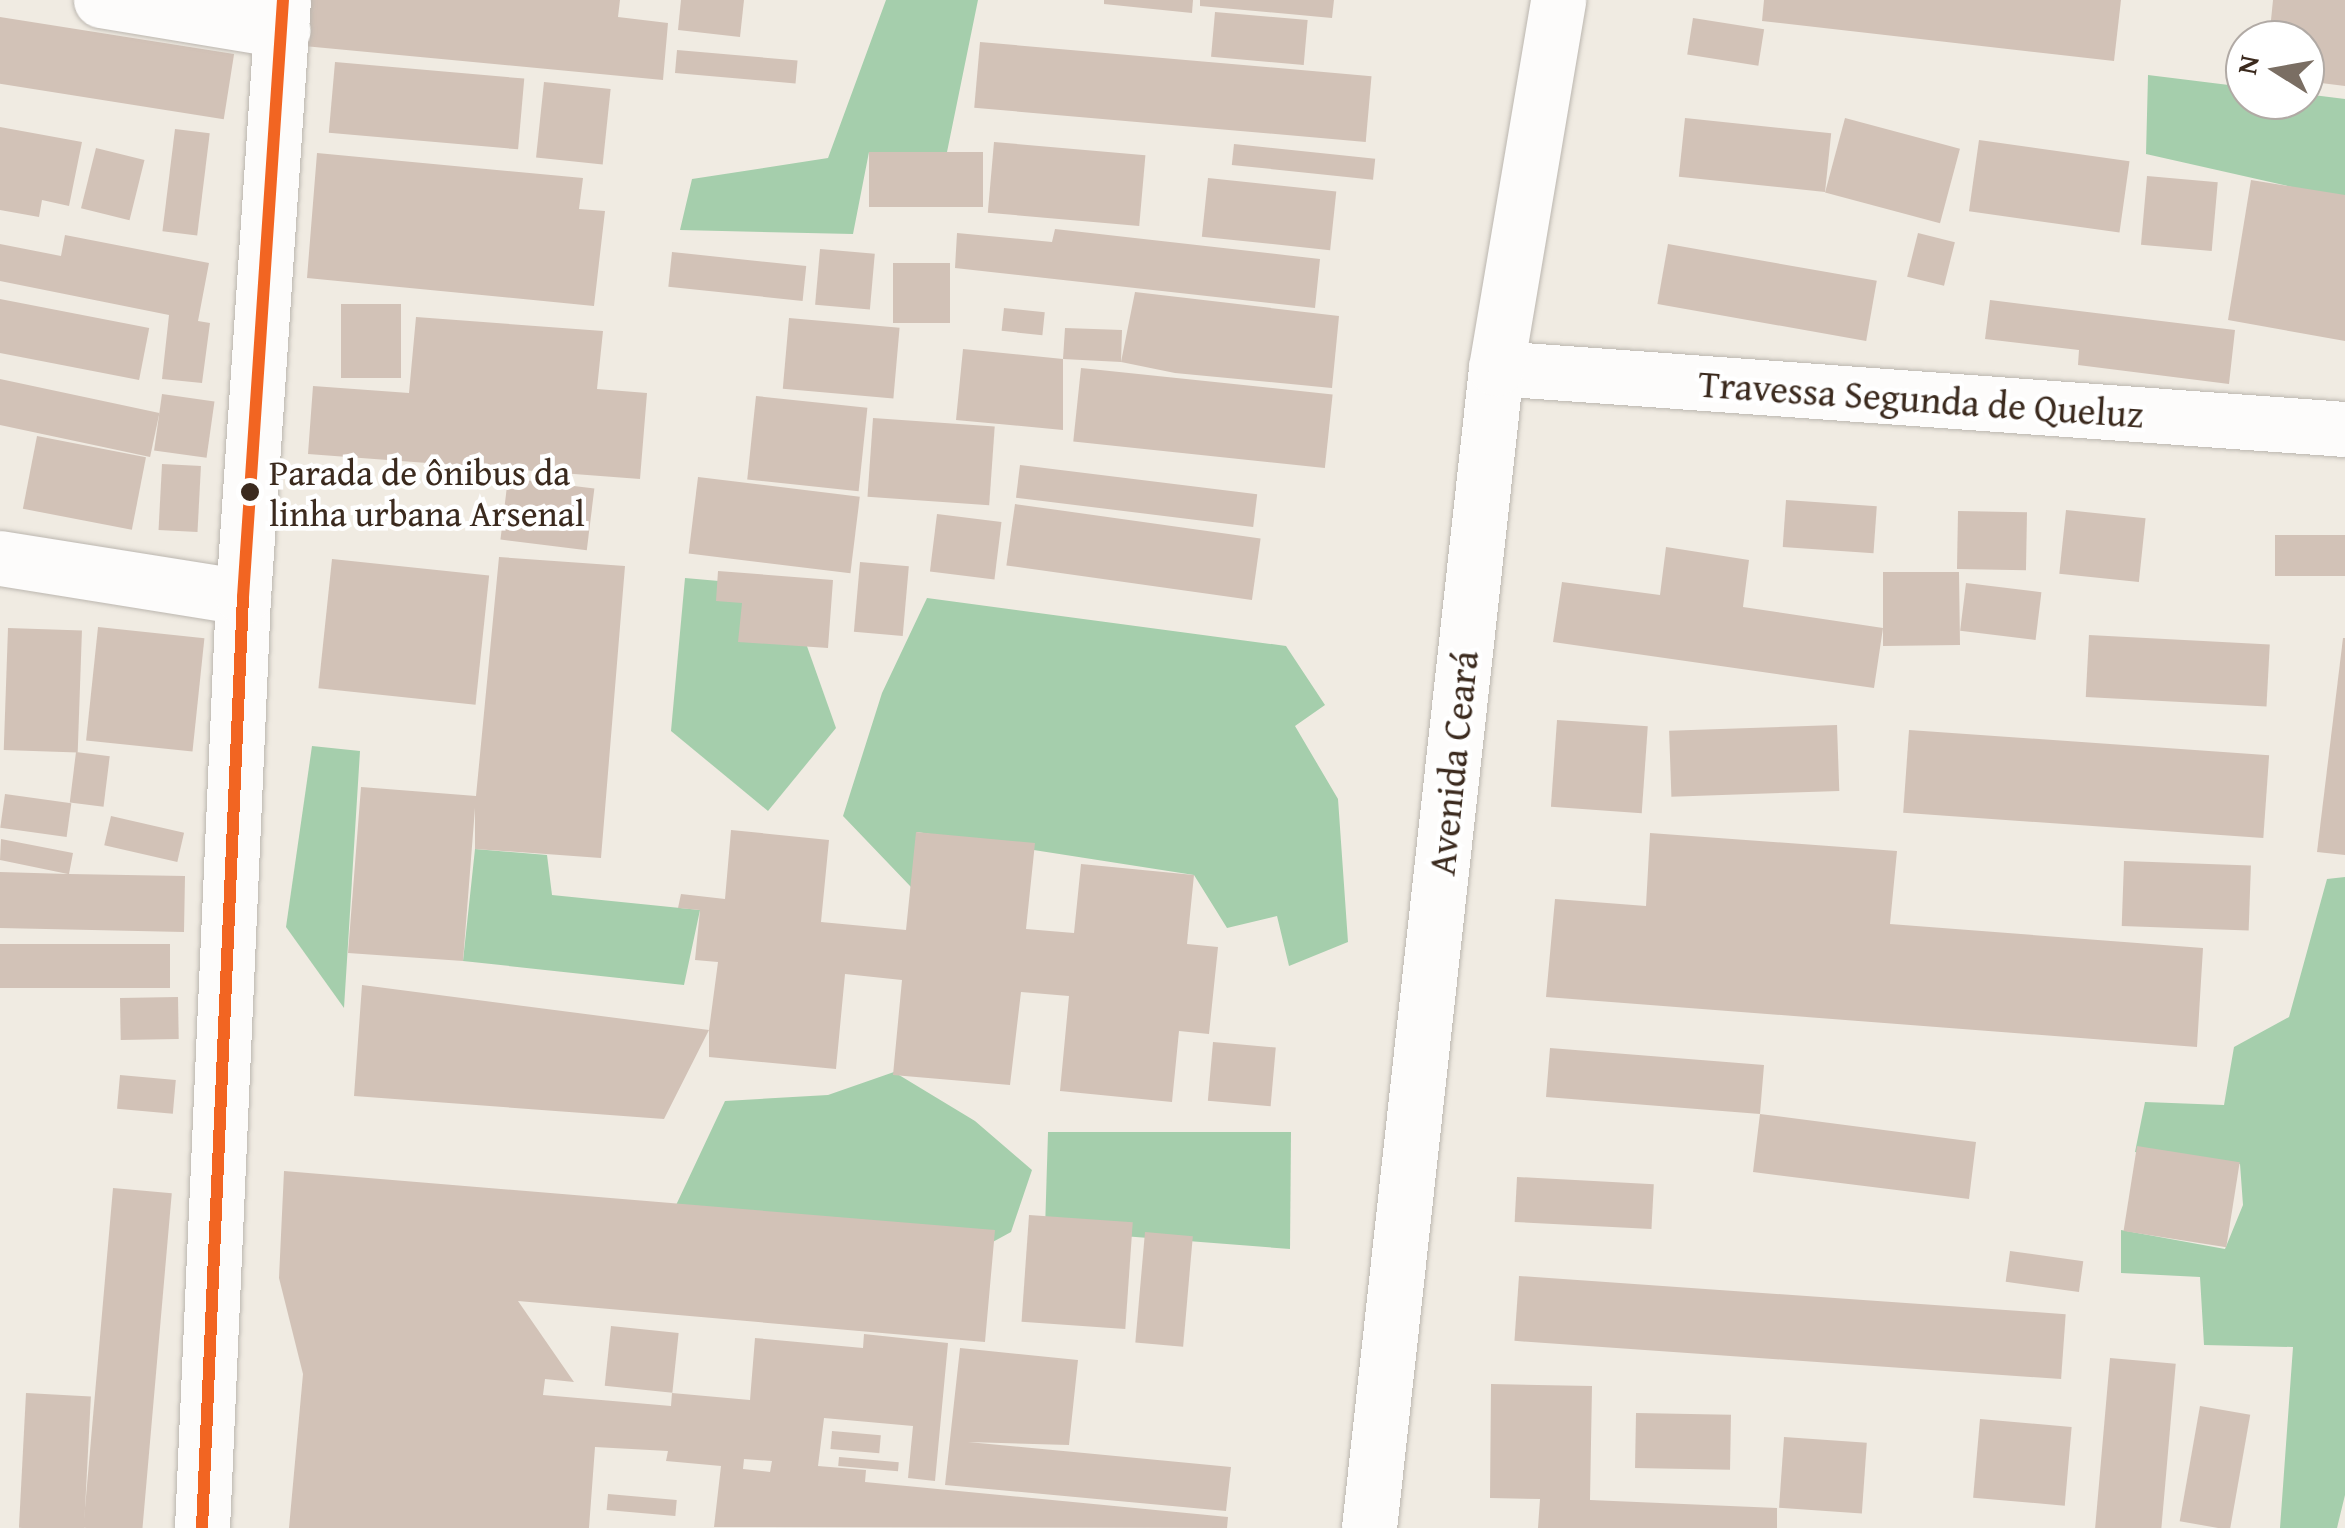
<!DOCTYPE html>
<meta charset="utf-8">
<style>
body{margin:0}
#map{position:relative;width:2345px;height:1528px;overflow:hidden;background:#f0ebe2;font-family:"Gentium Book Plus",serif}
div>[style]{position:absolute}
[style*='--x']{left:calc(var(--x)*1px);top:calc(var(--y)*1px);width:calc(var(--w)*1px);rotate:calc(var(--a)*1deg)}
.forest>*{inset:0;background:#a5ceac}
.building>*{inset:0;background:#d2c2b7;transform-origin:0 0}
.roads{filter:drop-shadow(0 0 2px #bbb6af) drop-shadow(0 0 2px #bbb6af)}
.minor>*{height:55px;margin:-27.5px;padding:0 27.5px;transform-origin:27.5px;border-radius:27.5px;background:#fdfcfb}
.bus-1>*{height:12px;margin:-6px;padding:0 6px;transform-origin:6px;border-radius:6px;background:#f26522}
.dots>*{width:28px;height:28px;translate:-50% -50%;box-sizing:border-box;border:5px solid #fff;border-radius:50%}
span{translate:-50% -50%;white-space:nowrap;text-align:center;line-height:1.15;-webkit-text-stroke:9px #fff;paint-order:stroke}
.bus-label{font-size:36px;color:#3b2a1e}
.left{translate:0 -50%;text-align:left}
.street-label{font-size:38px;color:#3b2a1e}
.north{position:absolute;left:2225px;top:20px;width:100px;height:100px;box-sizing:border-box;background:#fff;border:2px solid #b1aaa5;border-radius:50%;rotate:281deg;font-size:28px;font-weight:700;line-height:40px;text-align:center;color:#3b2a1e}
.north::after{content:'';display:block;margin:auto;width:35px;height:45px;background:#7a6e63;clip-path:polygon(50% 0,100% 100%,50% 72%,0 100%)}
</style>
<div id="map">
<div class="forest">
<div style="clip-path:polygon(886px 0,978px 0,947px 152px,869px 152px,853px 234px,680px 230px,692px 179px,828px 158px)"></div>
<div style="clip-path:polygon(2148px 75px,2245px 87px,2245px 100px,2305px 100px,2305px 94px,2345px 99px,2345px 199px,2146px 154px)"></div>
<div style="clip-path:polygon(685px 578px,786px 587px,836px 728px,768px 811px,671px 731px)"></div>
<div style="clip-path:polygon(927px 598px,1286px 646px,1325px 705px,1295px 726px,1338px 799px,1348px 942px,1289px 966px,1277px 916px,1227px 928px,1194px 875px,917px 832px,911px 887px,843px 816px,882px 693px)"></div>
<div style="clip-path:polygon(312px 746px,360px 751px,344px 1008px,286px 927px)"></div>
<div style="clip-path:polygon(475px 849px,547px 855px,552px 895px,700px 910px,684px 985px,463px 961px)"></div>
<div style="clip-path:polygon(2345px 877px,2345px 1495px,2337px 1528px,2280px 1528px,2293px 1347px,2204px 1345px,2200px 1277px,2121px 1273px,2121px 1230px,2225px 1249px,2243px 1205px,2240px 1164px,2135px 1152px,2145px 1102px,2224px 1105px,2234px 1047px,2289px 1017px,2327px 879px)"></div>
<div style="clip-path:polygon(894px 1072px,975px 1121px,1032px 1170px,1011px 1232px,903px 1291px,669px 1220px,725px 1101px,828px 1095px)"></div>
<div style="clip-path:polygon(1048px 1132px,1291px 1132px,1290px 1249px,1045px 1230px)"></div>
</div>
<div class="building">
<div style="clip-path:polygon(309px 0,620px 0,618px 17px,668px 23px,663px 80px,304px 46px)"></div>
<div style="clip-path:polygon(681px 0,744px 0,740px 37px,678px 30px)"></div>
<div style="clip-path:polygon(1104px 0,1193px 0,1192px 13px,1104px 4px)"></div>
<div style="clip-path:polygon(1200px 0,1334px 0,1332px 18px,1200px 6px)"></div>
<div style="clip-path:polygon(1764px 0,2121px 0,2114px 61px,1762px 21px)"></div>
<div style="clip-path:polygon(2273px 0,2345px 0,2345px 86px,2305px 81px,2305px 40px,2269px 40px)"></div>
<div style="left:1215px;top:12px;width:93px;height:45px;rotate:5deg"></div>
<div style="left:0;top:17px;width:237px;height:66px;rotate:9deg"></div>
<div style="left:1693px;top:18px;width:72px;height:37px;rotate:9deg"></div>
<div style="left:980px;top:42px;width:393px;height:66px;rotate:5deg"></div>
<div style="left:677px;top:50px;width:121px;height:23px;rotate:5deg"></div>
<div style="left:335px;top:62px;width:190px;height:71px;rotate:5deg"></div>
<div style="left:544px;top:82px;width:67px;height:76px;rotate:6deg"></div>
<div style="left:1685px;top:118px;width:147px;height:59px;rotate:6deg"></div>
<div style="left:1845px;top:118px;width:119px;height:77px;rotate:15deg"></div>
<div style="clip-path:polygon(0 127px,82px 142px,69px 206px,42px 200px,39px 217px,0 210px)"></div>
<div style="left:175px;top:129px;width:35px;height:103px;rotate:7deg"></div>
<div style="left:1979px;top:140px;width:152px;height:72px;rotate:8deg"></div>
<div style="left:994px;top:142px;width:152px;height:71px;rotate:5deg"></div>
<div style="left:1234px;top:144px;width:142px;height:21px;rotate:6deg"></div>
<div style="left:96px;top:148px;width:50px;height:62px;rotate:14deg"></div>
<div style="left:869px;top:152px;width:114px;height:55px"></div>
<div style="clip-path:polygon(317px 153px,583px 178px,579px 209px,605px 211px,594px 306px,307px 278px)"></div>
<div style="left:2147px;top:176px;width:71px;height:69px;rotate:5deg"></div>
<div style="left:1208px;top:178px;width:129px;height:59px;rotate:6deg"></div>
<div style="clip-path:polygon(2251px 180px,2345px 195px,2345px 341px,2228px 320px)"></div>
<div style="clip-path:polygon(1055px 229px,1320px 259px,1315px 308px,955px 268px,957px 233px,1052px 242px)"></div>
<div style="left:1918px;top:233px;width:38px;height:45px;rotate:14deg"></div>
<div style="clip-path:polygon(65px 235px,209px 263px,198px 321px,210px 323px,202px 383px,162px 379px,169px 315px,0 281px,0 244px,61px 256px)"></div>
<div style="left:1668px;top:244px;width:212px;height:61px;rotate:10deg"></div>
<div style="left:820px;top:249px;width:55px;height:56px;rotate:5deg"></div>
<div style="left:672px;top:252px;width:135px;height:35px;rotate:6deg"></div>
<div style="left:893px;top:263px;width:57px;height:60px"></div>
<div style="clip-path:polygon(1135px 292px,1339px 316px,1332px 388px,1175px 373px,1121px 362px)"></div>
<div style="left:0;top:299px;width:152px;height:53px;rotate:11deg"></div>
<div style="clip-path:polygon(1990px 300px,2235px 330px,2229px 384px,2078px 365px,2079px 350px,1985px 339px)"></div>
<div style="left:341px;top:304px;width:60px;height:74px"></div>
<div style="left:1004px;top:308px;width:41px;height:23px;rotate:6deg"></div>
<div style="clip-path:polygon(416px 317px,603px 331px,597px 389px,647px 393px,640px 479px,308px 454px,313px 386px,409px 393px)"></div>
<div style="left:789px;top:318px;width:111px;height:71px;rotate:5deg"></div>
<div style="clip-path:polygon(1065px 328px,1122px 330px,1121px 362px,1063px 359px,1063px 430px,956px 420px,963px 349px,1063px 359px)"></div>
<div style="left:1081px;top:368px;width:253px;height:74px;rotate:6deg"></div>
<div style="left:0;top:379px;width:163px;height:45px;rotate:12deg"></div>
<div style="left:162px;top:394px;width:53px;height:57px;rotate:8deg"></div>
<div style="left:756px;top:396px;width:112px;height:84px;rotate:6deg"></div>
<div style="left:873px;top:418px;width:122px;height:79px;rotate:4deg"></div>
<div style="left:37px;top:436px;width:111px;height:74px;rotate:11deg"></div>
<div style="left:162px;top:464px;width:39px;height:66px;rotate:3deg"></div>
<div style="left:1020px;top:465px;width:239px;height:33px;rotate:7deg"></div>
<div style="left:698px;top:477px;width:163px;height:77px;rotate:7deg"></div>
<div style="left:508px;top:478px;width:87px;height:62px;rotate:7deg"></div>
<div style="left:1786px;top:500px;width:91px;height:47px;rotate:4deg"></div>
<div style="left:1015px;top:504px;width:248px;height:62px;rotate:8deg"></div>
<div style="left:2066px;top:510px;width:80px;height:64px;rotate:6deg"></div>
<div style="left:1958px;top:511px;width:69px;height:58px;rotate:1deg"></div>
<div style="left:937px;top:514px;width:65px;height:58px;rotate:7deg"></div>
<div style="left:2345px;top:535px;width:41px;height:70px;rotate:90deg"></div>
<div style="clip-path:polygon(1666px 547px,1749px 560px,1743px 607px,1883px 628px,1883px 572px,1959px 572px,1960px 645px,1883px 646px,1883px 628px,1874px 688px,1553px 642px,1562px 582px,1660px 595px)"></div>
<div style="clip-path:polygon(499px 557px,625px 566px,601px 858px,475px 849px,475px 808px,463px 961px,348px 953px,361px 787px,476px 796px)"></div>
<div style="left:332px;top:559px;width:158px;height:130px;rotate:6deg"></div>
<div style="left:860px;top:562px;width:49px;height:70px;rotate:5deg"></div>
<div style="clip-path:polygon(718px 571px,833px 580px,828px 648px,738px 642px,742px 603px,716px 601px)"></div>
<div style="left:1966px;top:583px;width:76px;height:48px;rotate:7deg"></div>
<div style="left:98px;top:627px;width:107px;height:114px;rotate:6deg"></div>
<div style="left:8px;top:628px;width:74px;height:122px;rotate:2deg"></div>
<div style="left:2089px;top:635px;width:181px;height:62px;rotate:3deg"></div>
<div style="clip-path:polygon(2343px 638px,2345px 638px,2345px 855px,2317px 852px)"></div>
<div style="left:1557px;top:720px;width:91px;height:87px;rotate:4deg"></div>
<div style="left:1837px;top:725px;width:66px;height:168px;rotate:88deg"></div>
<div style="left:1909px;top:730px;width:361px;height:83px;rotate:4deg"></div>
<div style="left:76px;top:752px;width:34px;height:51px;rotate:7deg"></div>
<div style="left:5px;top:794px;width:67px;height:34px;rotate:8deg"></div>
<div style="left:111px;top:816px;width:75px;height:30px;rotate:13deg"></div>
<div style="clip-path:polygon(731px 830px,829px 840px,821px 922px,906px 930px,916px 832px,1035px 843px,1026px 929px,1074px 933px,1081px 864px,1194px 875px,1187px 944px,1218px 947px,1209px 1034px,1179px 1031px,1172px 1102px,1060px 1091px,1069px 996px,1021px 992px,1010px 1085px,893px 1075px,902px 980px,845px 974px,836px 1069px,709px 1057px,709px 1030px,664px 1119px,354px 1096px,362px 985px,709px 1030px,718px 962px,695px 960px,700px 910px,678px 908px,681px 894px,725px 899px)"></div>
<div style="clip-path:polygon(1650px 833px,1897px 851px,1890px 924px,2203px 948px,2197px 1047px,1546px 997px,1555px 899px,1646px 906px)"></div>
<div style="clip-path:polygon(1px 839px,73px 853px,69px 874px,185px 876px,184px 932px,0 928px,0 872px,68px 874px,0 860px)"></div>
<div style="left:2124px;top:861px;width:127px;height:65px;rotate:2deg"></div>
<div style="left:170px;top:944px;width:44px;height:170px;rotate:90deg"></div>
<div style="left:178px;top:997px;width:42px;height:58px;rotate:89deg"></div>
<div style="left:1213px;top:1042px;width:63px;height:59px;rotate:5deg"></div>
<div style="clip-path:polygon(1550px 1048px,1764px 1065px,1760px 1114px,1976px 1142px,1969px 1199px,1753px 1172px,1760px 1114px,1546px 1097px)"></div>
<div style="left:120px;top:1075px;width:56px;height:34px;rotate:5deg"></div>
<div style="left:2137px;top:1146px;width:104px;height:86px;rotate:9deg"></div>
<div style="clip-path:polygon(evenodd,284px 1171px,995px 1230px,985px 1342px,518px 1301px,574px 1382px,545px 1379px,543px 1395px,671px 1406px,672px 1393px,750px 1400px,755px 1338px,863px 1348px,864px 1334px,948px 1343px,935px 1481px,908px 1478px,913px 1426px,824px 1418px,818px 1466px,866px 1470px,865px 1482px,1228px 1517px,1227px 1528px,714px 1527px,721px 1466px,666px 1461px,668px 1451px,595px 1447px,589px 1528px,289px 1528px,303px 1374px,279px 1278px,284px 1171px,744px 1459px,772px 1461px,770px 1472px,743px 1469px,744px 1459px)"></div>
<div style="left:1517px;top:1177px;width:137px;height:45px;rotate:3deg"></div>
<div style="left:113px;top:1188px;width:59px;height:341px;rotate:5deg"></div>
<div style="left:1029px;top:1215px;width:104px;height:107px;rotate:4deg"></div>
<div style="left:1145px;top:1232px;width:48px;height:111px;rotate:5deg"></div>
<div style="left:2010px;top:1251px;width:74px;height:31px;rotate:8deg"></div>
<div style="left:1519px;top:1276px;width:548px;height:65px;rotate:4deg"></div>
<div style="left:611px;top:1326px;width:68px;height:60px;rotate:6deg"></div>
<div style="clip-path:polygon(960px 1348px,1078px 1360px,1069px 1445px,968px 1442px,1231px 1467px,1226px 1511px,945px 1485px)"></div>
<div style="left:2110px;top:1358px;width:66px;height:171px;rotate:5deg"></div>
<div style="clip-path:polygon(1491px 1384px,1592px 1386px,1590px 1500px,1777px 1508px,1777px 1528px,1538px 1528px,1540px 1499px,1490px 1498px)"></div>
<div style="left:26px;top:1393px;width:65px;height:135px;rotate:3deg"></div>
<div style="left:2200px;top:1406px;width:51px;height:117px;rotate:10deg"></div>
<div style="left:1636px;top:1413px;width:95px;height:55px;rotate:1deg"></div>
<div style="left:1980px;top:1419px;width:92px;height:79px;rotate:5deg"></div>
<div style="left:832px;top:1431px;width:49px;height:18px;rotate:5deg"></div>
<div style="left:1784px;top:1437px;width:83px;height:71px;rotate:4deg"></div>
<div style="left:839px;top:1457px;width:60px;height:9px;rotate:5deg"></div>
<div style="left:608px;top:1494px;width:69px;height:16px;rotate:5deg"></div>
</div>
<div class="roads">
<div class="minor">
<div style="--x:101;--y:0;--w:184;--a:9.4"></div>
<div style="--x:1496;--y:368;--w:851;--a:4.11"></div>
<div style="--x:0;--y:558;--w:246;--a:9.1"></div>
<div style="--x:202;--y:1528;--w:932;--a:-87.48"></div>
<div style="--x:243;--y:597;--w:598;--a:-86.17"></div>
<div style="--x:1369;--y:1528;--w:1167;--a:-83.75"></div>
<div style="--x:1496;--y:368;--w:373;--a:-80.4"></div>
</div>
</div>
<div class="bus-1">
<div style="--x:202;--y:1528;--w:932;--a:-87.48"></div>
<div style="--x:243;--y:597;--w:598;--a:-86.17"></div>
</div>
<div class="dots">
<div style="left:250px;top:492px;background:#3b2a1e"></div>
</div>
<div class="bus-label">
<span class="left" style="left:269px;top:492px">Parada de ônibus da<br>linha urbana Arsenal</span>
</div>
<div class="street-label">
<span style="left:1921px;top:399px;rotate:4deg">Travessa Segunda de Queluz</span>
<span style="left:1453px;top:763px;rotate:-84deg">Avenida Ceará</span>
</div>
<div class="north">N</div>
</div>
